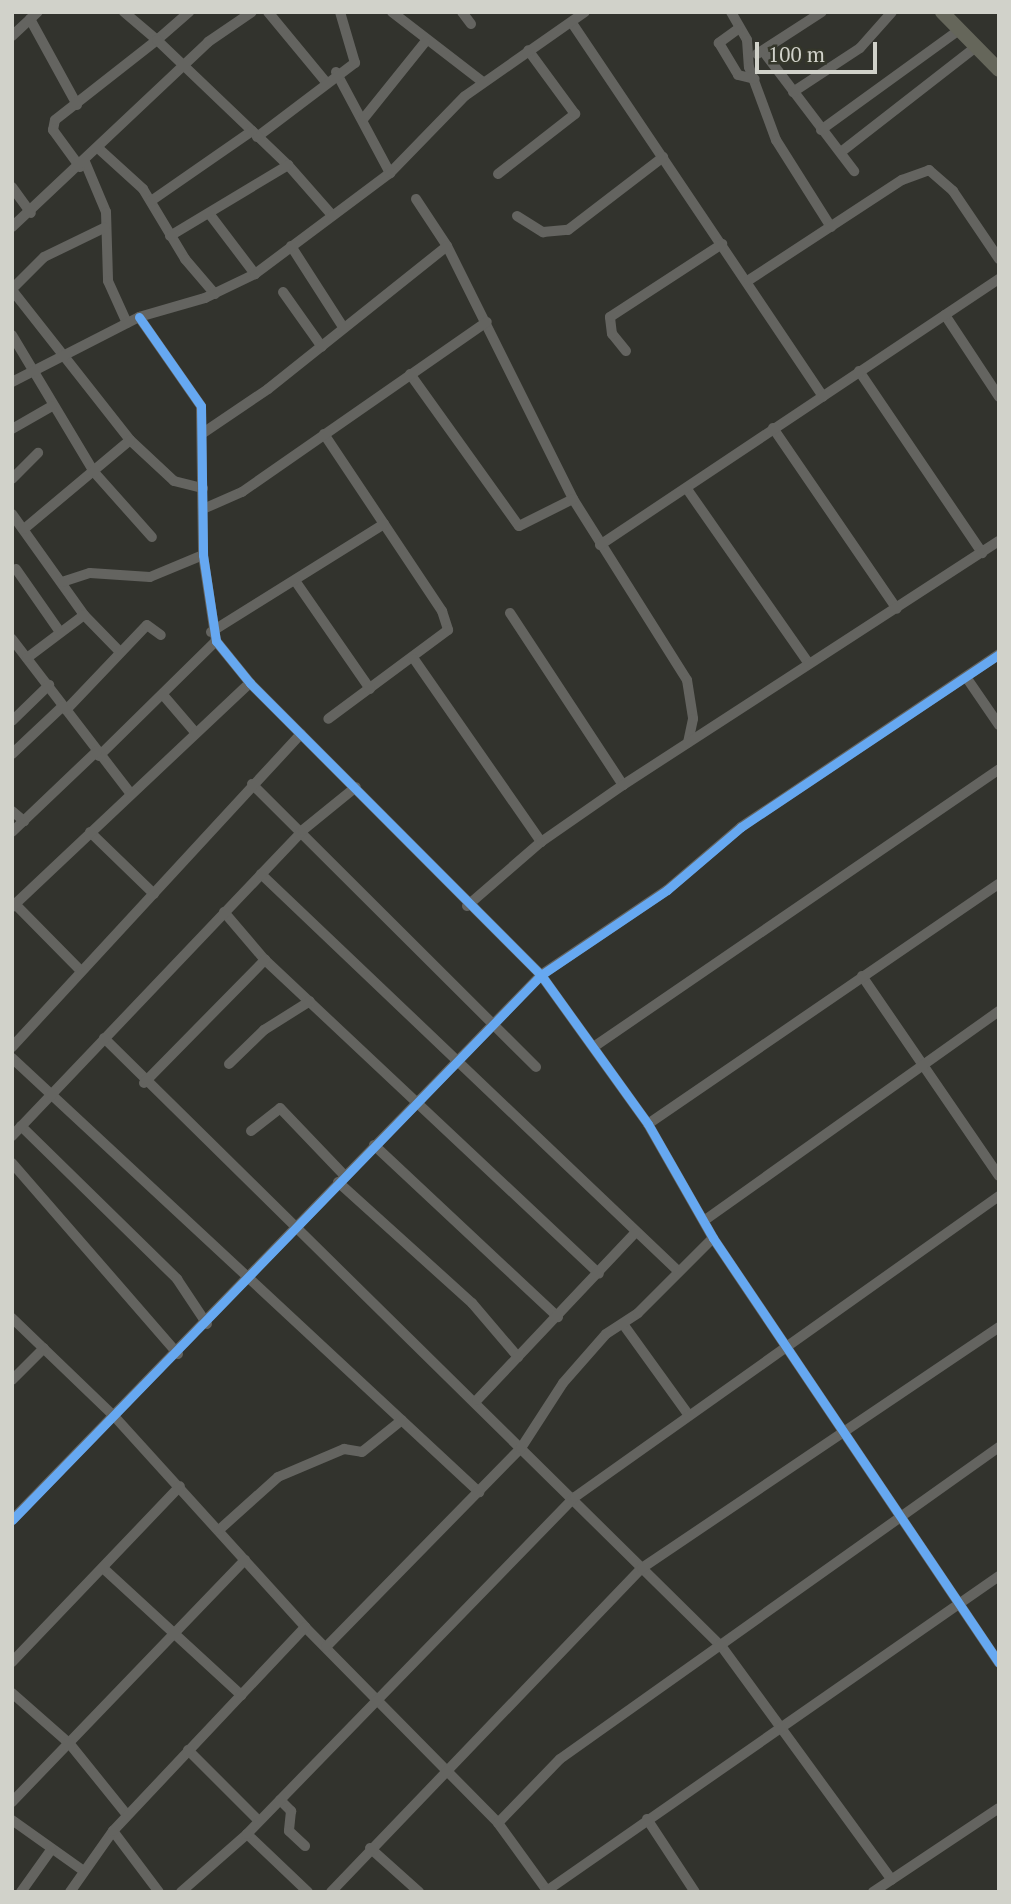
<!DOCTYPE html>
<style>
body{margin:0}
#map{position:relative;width:1011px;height:1904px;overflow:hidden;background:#32332d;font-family:"PT Serif",serif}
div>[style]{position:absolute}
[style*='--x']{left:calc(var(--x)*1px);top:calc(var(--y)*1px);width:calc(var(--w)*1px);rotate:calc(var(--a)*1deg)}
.minor>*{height:10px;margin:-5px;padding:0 5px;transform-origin:5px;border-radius:5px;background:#646460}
.major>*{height:14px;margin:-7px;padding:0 7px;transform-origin:7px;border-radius:7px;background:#65665a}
.cycleway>*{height:9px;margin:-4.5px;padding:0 4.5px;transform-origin:4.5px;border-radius:4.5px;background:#66a8f1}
span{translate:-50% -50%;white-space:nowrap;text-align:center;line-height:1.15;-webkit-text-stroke:5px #34362a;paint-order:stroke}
.frame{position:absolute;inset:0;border:14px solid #d1d2ca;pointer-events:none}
.scale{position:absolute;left:755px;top:42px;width:122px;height:32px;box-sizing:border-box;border:4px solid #d1d2ca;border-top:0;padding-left:9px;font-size:21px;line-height:24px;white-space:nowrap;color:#d1d2ca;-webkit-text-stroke:5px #34362a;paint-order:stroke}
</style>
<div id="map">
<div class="minor">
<div style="--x:124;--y:12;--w:43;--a:40.3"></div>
<div style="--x:157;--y:40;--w:43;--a:-41.2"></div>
<div style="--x:268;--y:12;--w:89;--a:50.4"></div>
<div style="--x:392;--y:12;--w:115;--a:37.6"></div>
<div style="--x:462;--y:12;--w:15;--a:53"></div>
<div style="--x:731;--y:12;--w:32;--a:60"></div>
<div style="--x:747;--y:40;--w:27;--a:86"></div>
<div style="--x:749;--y:67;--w:78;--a:69.7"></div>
<div style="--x:776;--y:140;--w:103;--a:57.7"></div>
<div style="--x:30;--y:19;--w:98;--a:61.3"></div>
<div style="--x:572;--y:23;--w:450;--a:56.1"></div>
<div style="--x:738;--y:29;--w:24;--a:144"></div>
<div style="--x:719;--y:43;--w:37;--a:59"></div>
<div style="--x:738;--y:75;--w:17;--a:13"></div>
<div style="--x:12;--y:36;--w:35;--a:-43"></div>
<div style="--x:763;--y:51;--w:151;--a:52.8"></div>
<div style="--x:757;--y:54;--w:77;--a:-32.9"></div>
<div style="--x:336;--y:72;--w:115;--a:61.9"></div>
<div style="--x:793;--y:92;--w:80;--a:-33.3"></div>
<div style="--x:860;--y:48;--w:48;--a:-48.4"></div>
<div style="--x:364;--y:118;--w:97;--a:-51.2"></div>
<div style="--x:821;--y:130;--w:170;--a:-35.9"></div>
<div style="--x:257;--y:137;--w:123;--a:-37.1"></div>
<div style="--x:355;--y:63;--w:53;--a:-106.4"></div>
<div style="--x:98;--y:148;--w:61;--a:42.3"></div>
<div style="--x:143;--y:189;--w:82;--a:59"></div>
<div style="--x:185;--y:259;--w:46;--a:49.4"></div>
<div style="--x:841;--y:152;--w:166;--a:-37.9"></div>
<div style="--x:85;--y:162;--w:54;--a:67.2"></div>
<div style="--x:106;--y:212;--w:69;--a:88.3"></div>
<div style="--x:108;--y:281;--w:46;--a:65.7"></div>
<div style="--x:80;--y:167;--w:46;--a:-126.1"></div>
<div style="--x:53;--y:130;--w:10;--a:-79"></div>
<div style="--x:55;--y:120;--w:130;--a:-38.1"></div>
<div style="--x:157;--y:40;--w:181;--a:43.7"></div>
<div style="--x:288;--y:165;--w:67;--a:48.7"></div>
<div style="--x:498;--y:174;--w:98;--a:-37.9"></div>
<div style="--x:575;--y:114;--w:79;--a:-126.3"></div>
<div style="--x:12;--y:187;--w:32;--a:54"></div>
<div style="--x:416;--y:199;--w:56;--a:56.6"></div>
<div style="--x:447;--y:246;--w:283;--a:63.5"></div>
<div style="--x:573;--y:499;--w:214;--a:57.8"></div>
<div style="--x:687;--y:680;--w:39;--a:81"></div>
<div style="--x:693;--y:719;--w:24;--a:102"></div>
<div style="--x:151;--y:201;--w:123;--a:-34.7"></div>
<div style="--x:211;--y:216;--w:73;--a:52.8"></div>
<div style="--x:517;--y:216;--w:31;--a:32"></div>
<div style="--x:543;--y:232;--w:25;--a:-5"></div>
<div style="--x:568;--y:230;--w:120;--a:-37.5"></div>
<div style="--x:12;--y:227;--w:270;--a:-43.3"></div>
<div style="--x:208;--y:42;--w:53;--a:-34.3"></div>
<div style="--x:170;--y:236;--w:138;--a:-31"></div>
<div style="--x:291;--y:246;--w:96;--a:57.3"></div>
<div style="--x:749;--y:280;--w:183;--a:-33.2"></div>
<div style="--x:902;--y:180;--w:29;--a:-20"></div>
<div style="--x:929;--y:170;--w:32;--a:41"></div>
<div style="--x:953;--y:191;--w:82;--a:55.9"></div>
<div style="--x:12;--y:289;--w:45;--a:-45"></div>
<div style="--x:44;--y:257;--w:67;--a:-25.8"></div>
<div style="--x:12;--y:290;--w:191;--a:51.8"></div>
<div style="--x:130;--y:440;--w:60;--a:43"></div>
<div style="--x:174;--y:481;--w:30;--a:14"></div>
<div style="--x:283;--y:292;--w:67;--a:54.7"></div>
<div style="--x:945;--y:315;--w:98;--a:56.6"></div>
<div style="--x:139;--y:317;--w:108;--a:55.1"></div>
<div style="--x:201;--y:406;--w:149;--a:89.2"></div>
<div style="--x:203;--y:555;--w:87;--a:81.4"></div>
<div style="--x:216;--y:641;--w:54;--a:51"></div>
<div style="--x:250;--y:683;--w:412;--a:45.1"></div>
<div style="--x:541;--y:975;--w:183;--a:54.3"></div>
<div style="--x:648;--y:1124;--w:131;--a:60.3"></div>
<div style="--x:713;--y:1238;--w:512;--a:56.06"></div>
<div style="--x:12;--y:335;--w:160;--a:59.1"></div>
<div style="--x:94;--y:472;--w:87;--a:48.3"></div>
<div style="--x:626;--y:351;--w:22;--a:-129"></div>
<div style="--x:612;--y:334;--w:17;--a:-97"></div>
<div style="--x:610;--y:317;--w:134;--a:-33.1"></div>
<div style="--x:859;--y:371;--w:220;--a:55.9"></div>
<div style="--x:410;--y:374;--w:187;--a:54.4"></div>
<div style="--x:519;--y:526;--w:60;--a:-26.6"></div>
<div style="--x:12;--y:382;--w:143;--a:-27.1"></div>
<div style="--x:139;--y:317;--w:69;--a:-16.1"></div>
<div style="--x:205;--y:298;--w:55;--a:-25.6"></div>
<div style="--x:255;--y:274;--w:169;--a:-36.8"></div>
<div style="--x:390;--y:173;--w:107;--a:-45.8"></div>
<div style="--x:465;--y:96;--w:146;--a:-35"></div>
<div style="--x:773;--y:428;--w:219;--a:55.6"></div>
<div style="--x:12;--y:429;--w:46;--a:-29.9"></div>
<div style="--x:203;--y:433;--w:78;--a:-34.1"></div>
<div style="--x:268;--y:389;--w:229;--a:-38.6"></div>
<div style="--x:324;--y:434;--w:213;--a:56.3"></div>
<div style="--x:442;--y:611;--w:20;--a:72"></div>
<div style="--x:448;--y:630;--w:149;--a:143.4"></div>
<div style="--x:12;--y:479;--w:37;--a:-45"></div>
<div style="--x:687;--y:489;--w:213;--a:55.1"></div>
<div style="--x:203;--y:509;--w:43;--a:-23.6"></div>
<div style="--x:242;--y:492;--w:298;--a:-34.8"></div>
<div style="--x:12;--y:514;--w:124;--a:54.5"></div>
<div style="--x:84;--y:615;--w:50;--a:45.8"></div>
<div style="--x:24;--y:529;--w:138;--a:-40"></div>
<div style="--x:600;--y:545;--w:480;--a:-33.7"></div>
<div style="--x:16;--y:569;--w:77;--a:55.1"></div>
<div style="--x:62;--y:582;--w:29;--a:-18"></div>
<div style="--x:90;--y:573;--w:60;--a:3.8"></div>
<div style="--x:150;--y:577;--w:57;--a:-22.5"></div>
<div style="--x:296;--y:582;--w:130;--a:55.3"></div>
<div style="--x:510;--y:613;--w:206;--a:56.7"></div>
<div style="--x:211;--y:632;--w:204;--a:-32"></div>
<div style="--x:12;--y:639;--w:194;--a:52.5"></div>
<div style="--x:27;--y:658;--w:71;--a:-37"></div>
<div style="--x:414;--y:659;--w:223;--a:55.2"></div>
<div style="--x:966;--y:677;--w:58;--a:55.5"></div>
<div style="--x:164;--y:696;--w:48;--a:49.3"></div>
<div style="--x:66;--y:710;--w:117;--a:-46.4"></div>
<div style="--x:147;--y:625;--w:17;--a:36"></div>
<div style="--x:12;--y:721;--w:52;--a:-44.2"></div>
<div style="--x:12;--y:754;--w:70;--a:-43.3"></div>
<div style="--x:99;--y:756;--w:164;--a:-44.5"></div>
<div style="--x:252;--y:784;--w:401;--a:44.9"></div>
<div style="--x:12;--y:811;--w:16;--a:40"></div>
<div style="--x:12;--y:832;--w:117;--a:-43.6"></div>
<div style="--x:90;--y:832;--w:89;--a:44.1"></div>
<div style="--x:261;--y:874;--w:576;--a:43.59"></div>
<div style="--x:15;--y:904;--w:94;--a:45.4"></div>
<div style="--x:467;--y:906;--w:98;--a:-40.9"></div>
<div style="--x:541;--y:842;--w:100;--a:-34.8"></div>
<div style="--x:623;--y:785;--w:448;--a:-33"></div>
<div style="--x:12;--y:907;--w:327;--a:-43.3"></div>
<div style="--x:224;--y:912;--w:63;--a:49.5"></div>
<div style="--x:265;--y:960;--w:458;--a:43.2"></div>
<div style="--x:862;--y:976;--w:242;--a:55.6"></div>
<div style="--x:104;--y:1038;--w:868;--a:44.58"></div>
<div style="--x:722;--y:1647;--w:288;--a:53.9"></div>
<div style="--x:595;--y:1046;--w:490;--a:-34.4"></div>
<div style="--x:12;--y:1047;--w:426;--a:-47.3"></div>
<div style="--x:12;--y:1058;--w:638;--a:42.9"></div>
<div style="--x:229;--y:1064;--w:49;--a:-44.2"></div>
<div style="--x:264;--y:1030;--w:54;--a:-32.2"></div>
<div style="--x:144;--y:1083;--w:173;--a:-45.5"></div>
<div style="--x:648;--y:1124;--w:425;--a:-34.4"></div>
<div style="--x:21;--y:1126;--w:219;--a:44.4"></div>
<div style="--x:177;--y:1279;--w:54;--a:56.3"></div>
<div style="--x:251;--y:1131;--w:37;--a:-38"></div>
<div style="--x:280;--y:1108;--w:93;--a:46.3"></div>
<div style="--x:12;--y:1136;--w:422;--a:-46.4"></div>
<div style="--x:303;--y:830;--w:68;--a:-39.1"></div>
<div style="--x:374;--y:1145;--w:252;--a:43.1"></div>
<div style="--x:12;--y:1163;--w:253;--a:49"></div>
<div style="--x:338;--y:1182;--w:181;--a:42.1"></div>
<div style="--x:472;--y:1303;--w:71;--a:49.6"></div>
<div style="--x:705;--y:1220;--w:361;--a:-35.4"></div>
<div style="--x:12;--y:1318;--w:141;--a:43.9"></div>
<div style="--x:114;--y:1416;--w:285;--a:47.8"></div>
<div style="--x:305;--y:1627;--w:275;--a:45.4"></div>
<div style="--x:498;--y:1823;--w:85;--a:54.1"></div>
<div style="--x:623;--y:1324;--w:111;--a:54.2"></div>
<div style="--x:12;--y:1380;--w:45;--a:-45"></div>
<div style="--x:477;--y:1400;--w:231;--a:-46.6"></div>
<div style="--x:12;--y:1520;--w:760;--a:-45.85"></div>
<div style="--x:541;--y:975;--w:152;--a:-34"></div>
<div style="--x:667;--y:890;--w:97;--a:-40.4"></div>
<div style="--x:741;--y:827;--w:311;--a:-33.8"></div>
<div style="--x:219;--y:1530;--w:79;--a:-41.9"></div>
<div style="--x:278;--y:1477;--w:72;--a:-23"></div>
<div style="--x:344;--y:1449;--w:18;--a:9"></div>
<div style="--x:362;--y:1452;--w:51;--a:-38.7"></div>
<div style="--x:103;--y:1568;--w:188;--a:42.6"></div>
<div style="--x:326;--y:1647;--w:279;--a:-45.6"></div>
<div style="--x:521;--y:1448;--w:77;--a:-57.1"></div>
<div style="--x:563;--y:1383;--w:65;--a:-48.7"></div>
<div style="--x:606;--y:1334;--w:38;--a:-33"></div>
<div style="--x:638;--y:1313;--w:106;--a:-45"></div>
<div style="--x:12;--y:1662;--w:243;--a:-46.3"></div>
<div style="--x:12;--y:1693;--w:76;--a:41.3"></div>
<div style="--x:69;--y:1743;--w:92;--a:51.1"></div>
<div style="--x:188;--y:1750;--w:100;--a:45"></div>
<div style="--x:280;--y:1800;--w:16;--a:45"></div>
<div style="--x:291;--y:1811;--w:20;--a:96"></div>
<div style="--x:289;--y:1831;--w:22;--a:43"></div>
<div style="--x:12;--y:1802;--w:336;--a:-46.1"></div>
<div style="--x:647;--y:1819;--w:87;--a:56.7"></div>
<div style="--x:12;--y:1820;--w:85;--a:35.4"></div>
<div style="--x:498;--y:1823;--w:89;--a:-45.9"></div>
<div style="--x:560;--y:1759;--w:539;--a:-35.4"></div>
<div style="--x:113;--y:1831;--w:76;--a:53"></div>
<div style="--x:247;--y:1834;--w:84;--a:43.6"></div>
<div style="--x:370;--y:1848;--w:66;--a:41.9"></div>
<div style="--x:21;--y:1892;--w:52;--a:-54.5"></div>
<div style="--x:70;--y:1892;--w:75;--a:-54.8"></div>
<div style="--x:113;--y:1831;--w:280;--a:-46.7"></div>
<div style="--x:181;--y:1892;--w:88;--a:-41.3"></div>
<div style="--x:247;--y:1834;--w:470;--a:-45.8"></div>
<div style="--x:575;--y:1497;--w:520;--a:-35.37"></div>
<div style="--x:331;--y:1892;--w:449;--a:-46.2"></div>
<div style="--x:642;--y:1568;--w:431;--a:-34"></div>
<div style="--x:545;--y:1892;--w:553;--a:-34.84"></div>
<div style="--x:873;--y:1892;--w:151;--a:-33.7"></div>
</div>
<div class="major">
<div style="--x:942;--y:12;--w:81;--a:45.5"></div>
</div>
<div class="cycleway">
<div style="--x:139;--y:317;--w:108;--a:55.1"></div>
<div style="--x:201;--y:406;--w:149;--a:89.2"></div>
<div style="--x:203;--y:555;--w:87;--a:81.4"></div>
<div style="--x:216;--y:641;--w:54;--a:51"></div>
<div style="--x:250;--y:683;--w:412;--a:45.1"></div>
<div style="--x:541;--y:975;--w:183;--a:54.3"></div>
<div style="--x:648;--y:1124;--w:131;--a:60.3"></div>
<div style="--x:713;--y:1238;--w:512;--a:56.06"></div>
<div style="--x:12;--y:1520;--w:760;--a:-45.85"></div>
<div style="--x:541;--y:975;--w:152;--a:-34"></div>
<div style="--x:667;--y:890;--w:97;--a:-40.4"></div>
<div style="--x:741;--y:827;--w:311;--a:-33.8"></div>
</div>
<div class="frame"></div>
<div class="scale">100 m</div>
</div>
